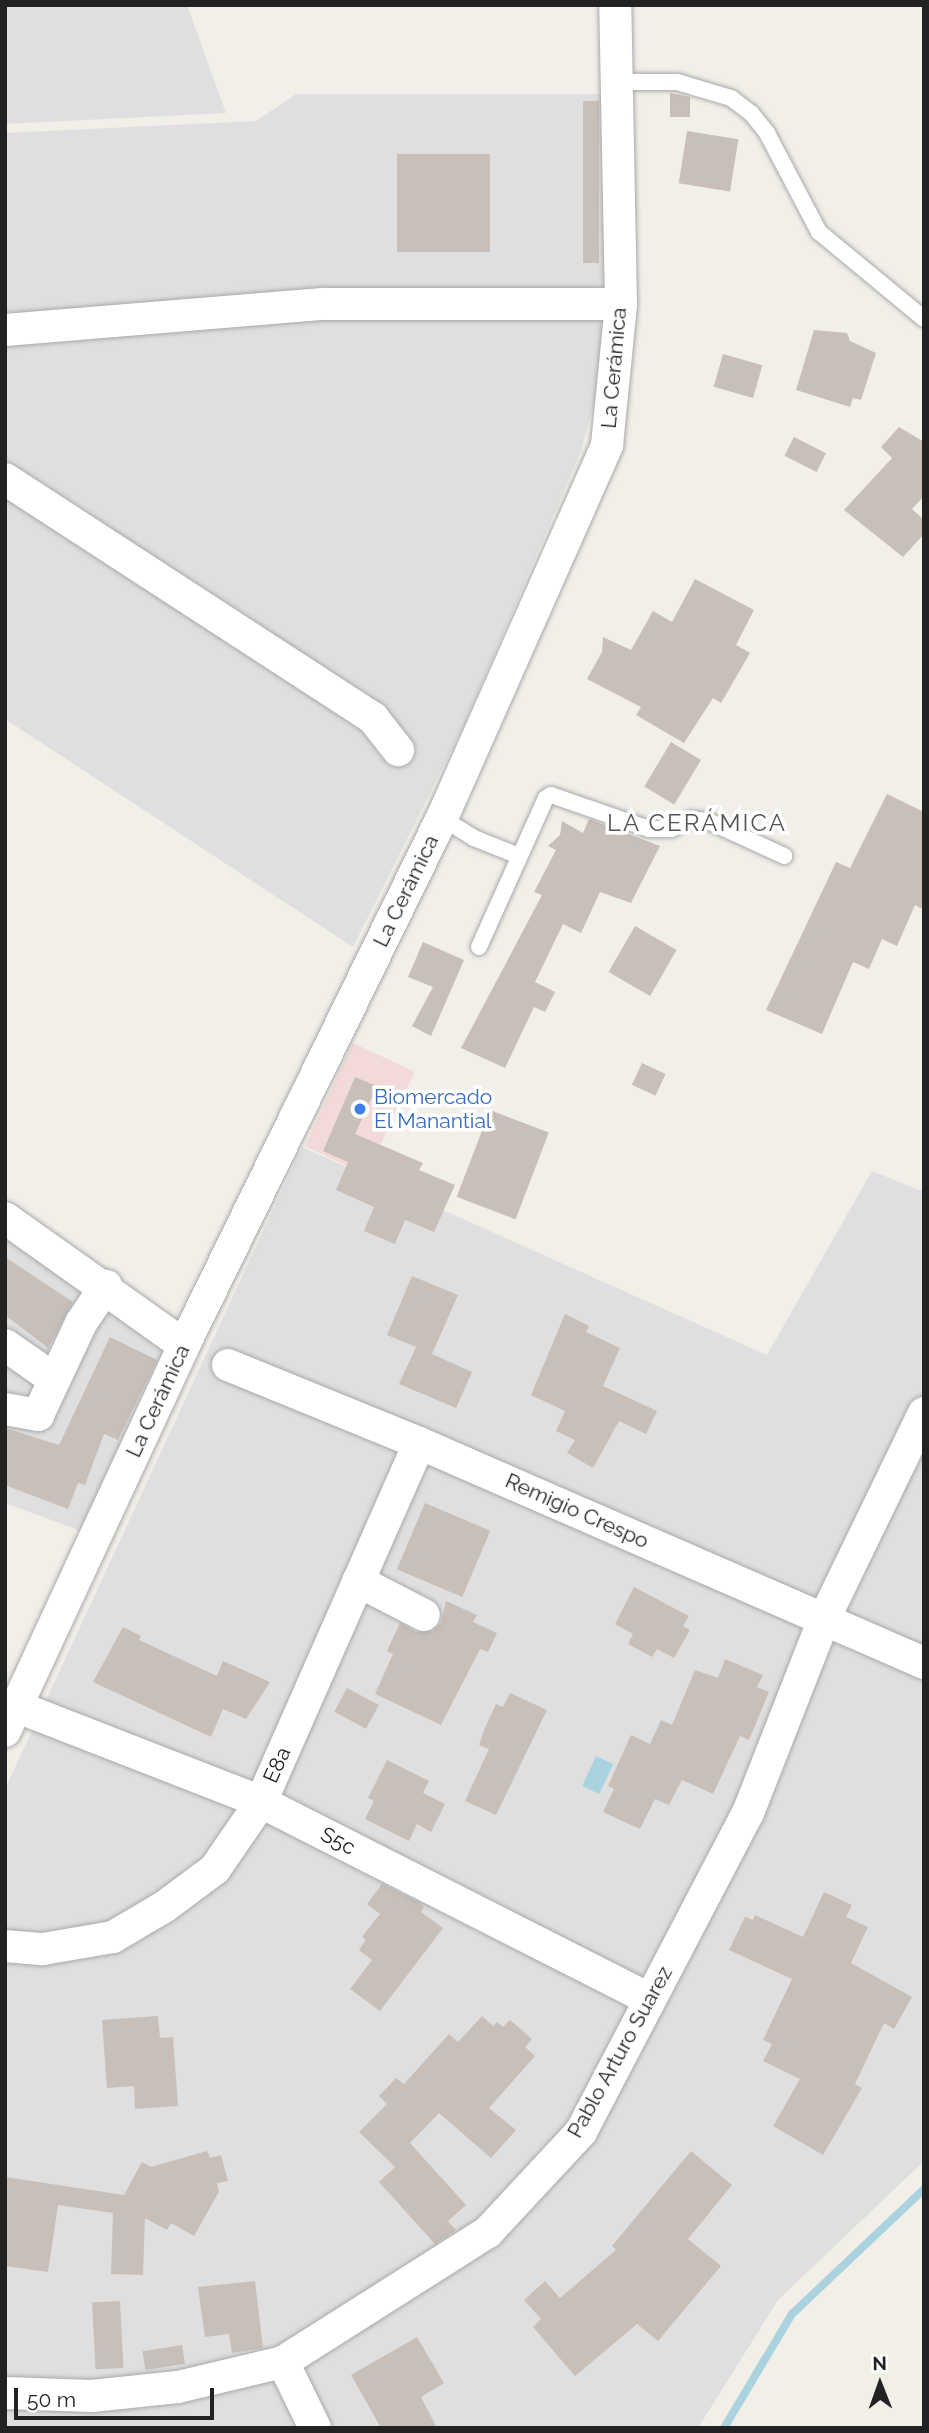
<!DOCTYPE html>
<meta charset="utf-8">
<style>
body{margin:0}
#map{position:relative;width:929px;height:2433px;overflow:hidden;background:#f2efe9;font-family:Raleway,sans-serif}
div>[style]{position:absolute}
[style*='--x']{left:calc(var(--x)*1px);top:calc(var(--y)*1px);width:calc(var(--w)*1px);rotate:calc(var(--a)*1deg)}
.residential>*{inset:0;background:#e0dfdf}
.commercial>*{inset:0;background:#f2dad9;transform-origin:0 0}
.water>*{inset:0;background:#aad3df;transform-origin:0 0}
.stream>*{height:8px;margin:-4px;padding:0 4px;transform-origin:4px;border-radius:4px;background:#aad3df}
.building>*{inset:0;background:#c7bfb8;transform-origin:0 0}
.roads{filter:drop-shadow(0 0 2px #a9a9a9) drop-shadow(0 0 2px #a9a9a9)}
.lane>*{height:16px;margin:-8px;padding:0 8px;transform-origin:8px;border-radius:8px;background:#fff}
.street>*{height:32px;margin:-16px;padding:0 16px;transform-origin:16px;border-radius:16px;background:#fff}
.dots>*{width:19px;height:19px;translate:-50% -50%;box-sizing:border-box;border:4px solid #fff;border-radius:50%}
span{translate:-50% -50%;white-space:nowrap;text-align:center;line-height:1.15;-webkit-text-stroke:7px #fff;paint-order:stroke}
.street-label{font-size:21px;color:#222}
.shop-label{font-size:21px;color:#366cbe}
.left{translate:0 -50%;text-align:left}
.quarter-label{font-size:24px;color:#555;letter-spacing:2px}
.frame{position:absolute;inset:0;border:7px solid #222;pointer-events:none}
.north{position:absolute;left:845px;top:2349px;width:70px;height:70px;-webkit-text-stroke:5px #fff;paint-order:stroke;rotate:359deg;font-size:19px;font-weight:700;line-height:28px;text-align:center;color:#222}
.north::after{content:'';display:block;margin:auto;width:24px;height:32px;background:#222;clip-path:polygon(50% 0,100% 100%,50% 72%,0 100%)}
.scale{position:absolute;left:14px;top:2388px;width:200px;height:32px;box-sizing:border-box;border:4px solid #222;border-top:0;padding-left:9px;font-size:21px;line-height:24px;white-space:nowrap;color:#222;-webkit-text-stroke:5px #fff;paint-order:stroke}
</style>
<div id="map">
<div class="residential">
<div style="clip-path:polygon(5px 5px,187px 5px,226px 113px,5px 124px)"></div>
<div style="clip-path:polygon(296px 94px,615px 94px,609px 349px,581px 451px,464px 725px,353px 947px,5px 719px,5px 133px,256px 121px)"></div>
<div style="clip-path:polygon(302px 1147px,767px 1355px,872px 1171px,924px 1192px,924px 2161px,778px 2300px,698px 2428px,5px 2428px,5px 1789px)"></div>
<div style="clip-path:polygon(5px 1229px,171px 1347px,84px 1532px,5px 1503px)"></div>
</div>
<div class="commercial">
<div style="left:353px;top:1043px;width:68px;height:114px;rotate:25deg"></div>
</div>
<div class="water">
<div style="left:596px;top:1756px;width:19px;height:33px;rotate:25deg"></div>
</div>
<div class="stream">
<div style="--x:724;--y:2428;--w:133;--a:-59.2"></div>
<div style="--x:792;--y:2314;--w:182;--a:-43.4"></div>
</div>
<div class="building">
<div style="clip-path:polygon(670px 93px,690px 97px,690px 117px,670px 117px)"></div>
<div style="left:583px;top:101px;width:16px;height:162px"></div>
<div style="left:687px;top:131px;width:52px;height:53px;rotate:9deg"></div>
<div style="left:397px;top:154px;width:93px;height:98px"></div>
<div style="clip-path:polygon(814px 330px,847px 333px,850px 341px,876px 353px,861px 400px,853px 398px,850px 407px,796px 390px)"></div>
<div style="left:723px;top:354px;width:41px;height:34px;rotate:16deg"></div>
<div style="clip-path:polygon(899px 427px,924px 442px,924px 496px,912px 509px,924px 520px,924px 534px,903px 557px,844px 510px,892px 458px,881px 447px)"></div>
<div style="left:794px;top:437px;width:36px;height:21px;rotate:27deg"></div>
<div style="clip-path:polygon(695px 579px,754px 610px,736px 645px,750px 653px,721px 703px,713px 698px,684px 743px,636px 715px,641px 707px,587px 679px,602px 652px,603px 637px,631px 650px,653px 611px,672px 622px)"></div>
<div style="left:671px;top:742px;width:35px;height:52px;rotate:31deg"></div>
<div style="clip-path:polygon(887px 794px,924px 812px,924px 910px,915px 905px,897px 946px,882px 939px,869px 969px,853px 962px,822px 1034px,766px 1010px,836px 862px,850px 868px)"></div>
<div style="clip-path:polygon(589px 819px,660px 846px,631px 903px,600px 892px,581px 933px,563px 924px,535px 982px,555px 992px,545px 1012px,534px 1007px,505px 1068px,461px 1048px,542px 895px,534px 892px,556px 850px,548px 846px,560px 835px,562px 821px,583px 833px)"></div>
<div style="left:635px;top:926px;width:48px;height:53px;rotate:30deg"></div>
<div style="clip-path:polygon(423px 942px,464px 960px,431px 1036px,412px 1026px,433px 987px,408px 977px)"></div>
<div style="left:642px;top:1063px;width:26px;height:24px;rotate:25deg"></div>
<div style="clip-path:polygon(355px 1077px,377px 1086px,355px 1134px,423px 1163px,419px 1170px,455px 1185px,434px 1232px,405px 1220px,395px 1244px,364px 1231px,374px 1207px,336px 1190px,348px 1162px,323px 1151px)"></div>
<div style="left:490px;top:1110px;width:63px;height:93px;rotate:21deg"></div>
<div style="clip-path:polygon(5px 1257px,73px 1302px,48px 1348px,5px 1315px)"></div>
<div style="clip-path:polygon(412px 1276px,458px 1295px,432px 1354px,421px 1349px,472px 1372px,456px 1408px,399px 1384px,416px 1347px,387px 1335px)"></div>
<div style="clip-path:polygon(565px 1314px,589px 1326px,586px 1332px,620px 1348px,603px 1386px,657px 1411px,646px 1434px,619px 1421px,593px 1468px,567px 1453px,575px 1440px,556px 1431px,565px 1411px,531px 1395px)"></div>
<div style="clip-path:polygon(110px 1337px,157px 1360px,118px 1440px,104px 1434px,85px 1485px,78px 1483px,68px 1509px,5px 1485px,5px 1428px,59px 1445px)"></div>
<div style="left:425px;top:1503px;width:71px;height:72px;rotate:23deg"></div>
<div style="clip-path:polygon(634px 1587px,689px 1616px,683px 1626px,690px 1630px,674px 1658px,657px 1649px,652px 1657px,628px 1644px,633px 1634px,615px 1624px)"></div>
<div style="clip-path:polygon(446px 1601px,477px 1615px,473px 1622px,497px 1633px,488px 1652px,480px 1649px,441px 1725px,375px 1694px,393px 1654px,387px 1651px,400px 1623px,416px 1632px,433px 1631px,441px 1623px)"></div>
<div style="clip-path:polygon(123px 1627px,141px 1636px,139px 1640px,217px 1676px,223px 1661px,270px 1682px,246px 1719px,223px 1709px,211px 1737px,93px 1682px)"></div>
<div style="clip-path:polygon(725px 1659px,763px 1675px,757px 1687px,769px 1692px,749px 1740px,740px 1736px,713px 1794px,682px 1780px,669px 1805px,655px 1799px,640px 1829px,603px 1812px,614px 1789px,608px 1786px,631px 1735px,650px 1744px,661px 1720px,672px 1725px,695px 1670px,718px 1678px)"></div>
<div style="left:347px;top:1688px;width:36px;height:27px;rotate:28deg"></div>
<div style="clip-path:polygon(510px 1693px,547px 1710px,496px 1815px,465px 1801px,489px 1749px,479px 1745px,484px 1730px,496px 1704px,503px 1707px)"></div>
<div style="clip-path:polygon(387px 1760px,429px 1781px,423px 1793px,445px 1804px,431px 1832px,417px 1824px,409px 1841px,365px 1819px,374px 1801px,368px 1798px)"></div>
<div style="clip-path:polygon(382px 1884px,418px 1902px,424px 1907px,421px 1912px,443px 1928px,380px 2011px,350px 1989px,372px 1960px,359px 1950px,366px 1940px,362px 1937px,380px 1914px,367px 1904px)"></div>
<div style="clip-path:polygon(824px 1892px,852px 1905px,846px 1917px,868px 1927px,851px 1963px,912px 1997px,894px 2029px,884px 2023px,855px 2084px,862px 2088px,823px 2155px,773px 2126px,800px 2079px,763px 2061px,772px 2044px,763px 2040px,792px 1979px,729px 1950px,745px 1917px,753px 1920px,755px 1915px,803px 1937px)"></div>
<div style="clip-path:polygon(158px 2016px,160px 2038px,173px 2037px,178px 2106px,135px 2109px,134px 2086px,107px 2088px,102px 2020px)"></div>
<div style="clip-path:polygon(482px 2016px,493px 2026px,497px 2022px,503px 2027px,510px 2020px,532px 2039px,525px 2047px,535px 2056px,489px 2108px,516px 2130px,491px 2158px,439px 2113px,410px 2143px,466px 2205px,448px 2221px,456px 2230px,435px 2244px,379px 2182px,395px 2167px,359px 2132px,387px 2104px,379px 2096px,396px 2078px,404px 2084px,449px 2034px,458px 2042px)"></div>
<div style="clip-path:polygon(207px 2151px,210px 2158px,221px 2155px,228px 2181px,217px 2183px,219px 2192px,194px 2236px,171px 2223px,167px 2230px,145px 2218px,143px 2275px,111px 2274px,113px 2213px,58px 2205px,48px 2272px,5px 2266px,5px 2177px,124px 2195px,142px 2162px,151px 2167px)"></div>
<div style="clip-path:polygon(691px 2151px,732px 2185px,688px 2239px,721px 2266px,658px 2341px,637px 2324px,575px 2376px,533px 2327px,541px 2319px,524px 2300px,545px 2281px,560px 2298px,616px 2250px,612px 2246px)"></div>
<div style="clip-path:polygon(255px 2281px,263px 2348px,232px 2353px,229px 2334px,205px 2337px,198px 2287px)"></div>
<div style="left:120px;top:2301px;width:67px;height:28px;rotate:87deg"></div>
<div style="clip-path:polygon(417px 2337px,444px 2383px,421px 2397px,437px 2428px,381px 2428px,351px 2375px)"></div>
<div style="left:182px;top:2345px;width:19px;height:40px;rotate:81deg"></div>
</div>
<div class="roads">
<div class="lane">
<div style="--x:617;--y:82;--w:60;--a:0"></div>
<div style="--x:677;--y:82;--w:56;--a:16.5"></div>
<div style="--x:731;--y:98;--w:25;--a:37"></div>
<div style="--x:751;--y:113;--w:26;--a:51"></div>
<div style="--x:767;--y:133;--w:112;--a:62.3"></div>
<div style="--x:819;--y:232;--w:136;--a:39.6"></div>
<div style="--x:442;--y:818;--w:38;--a:32"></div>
<div style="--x:474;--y:838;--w:48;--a:21.8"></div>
<div style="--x:479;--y:947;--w:163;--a:-65.8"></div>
<div style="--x:546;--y:798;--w:6;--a:-31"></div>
<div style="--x:551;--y:795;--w:104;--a:19.1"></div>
<div style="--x:649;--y:829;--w:22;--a:0"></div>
<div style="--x:671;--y:829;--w:22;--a:-27"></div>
<div style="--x:691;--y:819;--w:17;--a:7"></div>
<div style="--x:708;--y:821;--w:84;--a:24.7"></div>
</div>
<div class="street">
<div style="--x:5;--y:330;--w:319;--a:-4.7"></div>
<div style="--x:323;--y:304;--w:298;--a:0"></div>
<div style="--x:5;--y:479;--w:439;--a:33"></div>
<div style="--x:373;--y:718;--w:41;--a:52"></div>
<div style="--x:5;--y:1218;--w:219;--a:35.4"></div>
<div style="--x:5;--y:1345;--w:60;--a:34.8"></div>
<div style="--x:228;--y:1365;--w:206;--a:22.2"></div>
<div style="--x:419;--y:1443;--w:551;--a:23.54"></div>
<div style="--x:5;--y:1409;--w:34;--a:10"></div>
<div style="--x:38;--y:1415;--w:102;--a:-64.9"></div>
<div style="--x:81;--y:1323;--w:45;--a:-56"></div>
<div style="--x:358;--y:1581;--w:74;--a:27.3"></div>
<div style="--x:15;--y:1706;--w:264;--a:21.3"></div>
<div style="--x:261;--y:1802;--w:436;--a:26.9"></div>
<div style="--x:5;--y:1731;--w:425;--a:-65.1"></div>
<div style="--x:184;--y:1345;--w:587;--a:-63.92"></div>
<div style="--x:442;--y:818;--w:408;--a:-66.1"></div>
<div style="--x:607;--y:445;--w:142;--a:-84.3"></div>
<div style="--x:621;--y:304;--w:299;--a:-91.1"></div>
<div style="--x:5;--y:1946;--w:38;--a:5"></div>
<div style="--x:43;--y:1949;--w:71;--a:-9.7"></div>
<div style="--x:113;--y:1937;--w:59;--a:-30.5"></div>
<div style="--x:164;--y:1907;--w:64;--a:-36.7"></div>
<div style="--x:215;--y:1869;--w:81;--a:-55.5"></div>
<div style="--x:261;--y:1802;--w:392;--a:-66.2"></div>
<div style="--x:283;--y:2362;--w:73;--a:64.1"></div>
<div style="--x:5;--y:2393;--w:87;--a:2"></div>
<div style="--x:92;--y:2396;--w:86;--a:-6"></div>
<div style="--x:178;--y:2387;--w:108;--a:-13.4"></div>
<div style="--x:283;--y:2362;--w:243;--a:-32.4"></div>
<div style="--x:488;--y:2232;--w:137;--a:-47.1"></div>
<div style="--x:581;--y:2132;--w:360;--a:-62.4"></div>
<div style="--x:748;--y:1813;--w:208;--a:-68.6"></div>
<div style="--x:824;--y:1619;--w:229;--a:-64.1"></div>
</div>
</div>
<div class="dots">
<div style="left:360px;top:1109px;background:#3f7fe0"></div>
</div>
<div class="street-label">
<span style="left:614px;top:368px;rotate:-85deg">La Cerámica</span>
<span style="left:406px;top:891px;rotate:-64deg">La Cerámica</span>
<span style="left:158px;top:1401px;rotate:-65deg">La Cerámica</span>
<span style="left:577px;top:1511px;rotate:24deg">Remigio Crespo</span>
<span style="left:277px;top:1765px;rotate:-66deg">E8a</span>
<span style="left:338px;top:1841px;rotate:27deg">S5c</span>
<span style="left:620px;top:2052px;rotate:-61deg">Pablo Arturo Suarez</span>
</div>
<div class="shop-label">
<span class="left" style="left:374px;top:1109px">Biomercado<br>El Manantial</span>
</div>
<div class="quarter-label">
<span style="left:697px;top:823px">LA CERÁMICA</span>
</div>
<div class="frame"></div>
<div class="north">N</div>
<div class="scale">50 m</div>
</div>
